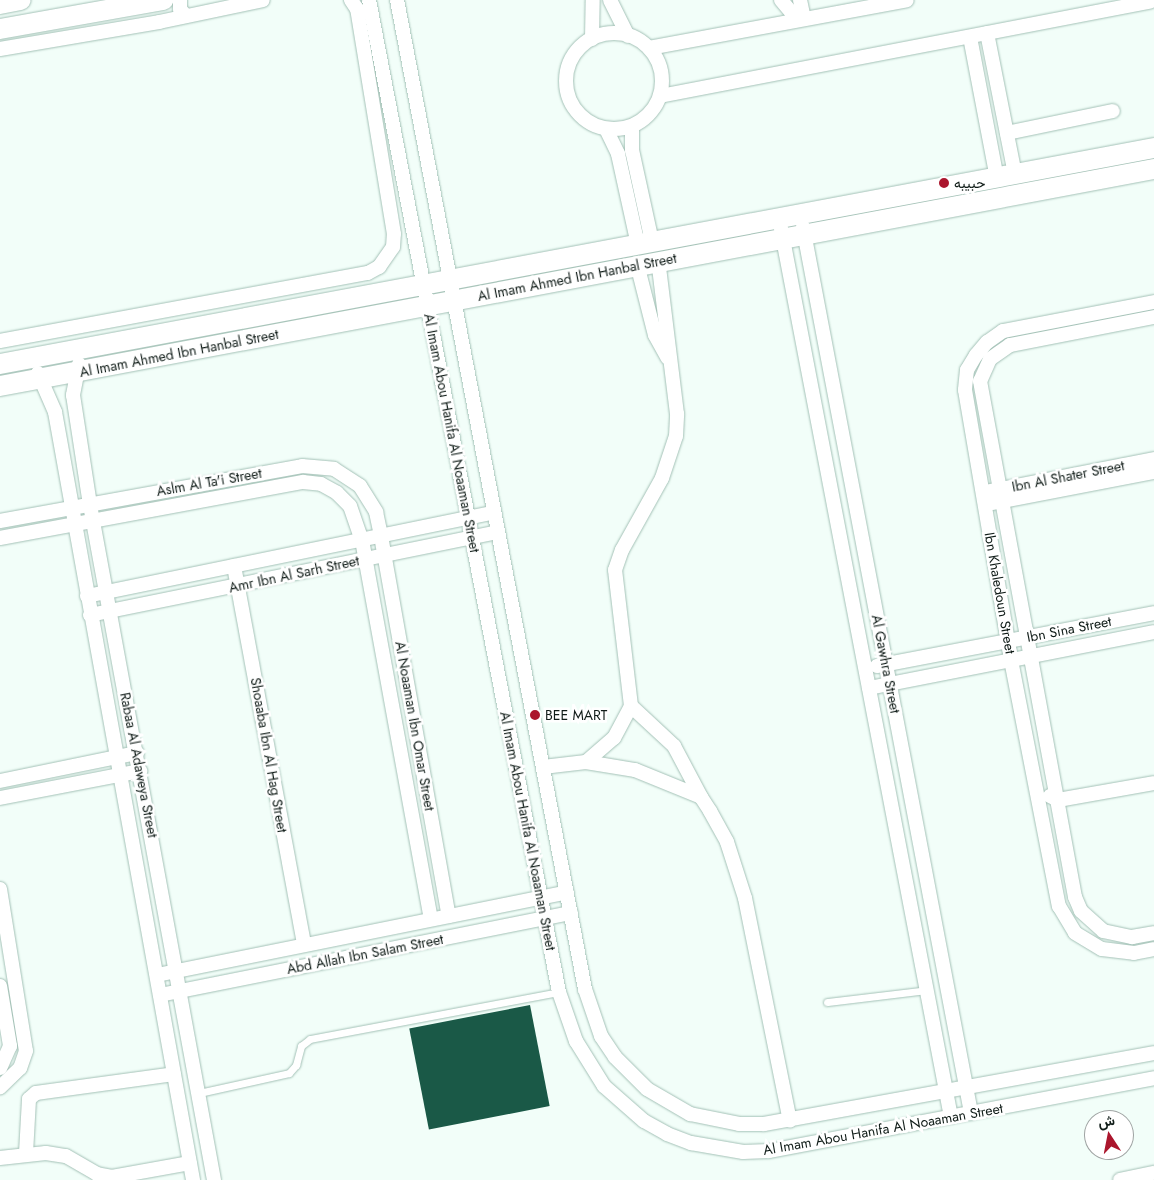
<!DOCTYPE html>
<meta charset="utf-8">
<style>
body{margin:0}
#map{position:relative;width:1154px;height:1180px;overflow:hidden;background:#f2fef9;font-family:Jost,Vazirmatn,sans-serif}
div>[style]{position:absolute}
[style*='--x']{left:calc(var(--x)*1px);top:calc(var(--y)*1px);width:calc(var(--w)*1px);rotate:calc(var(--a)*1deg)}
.building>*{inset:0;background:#1a5947;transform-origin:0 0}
.roads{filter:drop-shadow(0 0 1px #a3c1b6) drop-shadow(0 0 1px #a3c1b6)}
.lane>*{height:7px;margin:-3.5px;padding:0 3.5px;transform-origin:3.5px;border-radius:3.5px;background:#fff}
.street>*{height:14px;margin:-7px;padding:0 7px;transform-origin:7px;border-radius:7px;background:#fff}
.street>.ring{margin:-7px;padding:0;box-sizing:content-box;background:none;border:14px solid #fff;border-radius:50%}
.secondary>*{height:20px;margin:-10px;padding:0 10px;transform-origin:10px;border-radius:10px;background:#fff}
.dots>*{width:14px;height:14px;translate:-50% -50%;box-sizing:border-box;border:2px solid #fff;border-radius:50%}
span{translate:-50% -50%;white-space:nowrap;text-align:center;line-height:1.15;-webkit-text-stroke:5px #fff;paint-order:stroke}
.poi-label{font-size:14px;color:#101c18}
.left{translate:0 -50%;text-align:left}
.street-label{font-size:14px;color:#101c18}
.north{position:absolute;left:1084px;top:1110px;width:50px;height:50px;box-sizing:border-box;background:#fff;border:1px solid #9fa4a3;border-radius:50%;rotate:349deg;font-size:14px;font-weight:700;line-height:20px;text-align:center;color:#101c18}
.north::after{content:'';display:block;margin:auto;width:18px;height:22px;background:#ab162d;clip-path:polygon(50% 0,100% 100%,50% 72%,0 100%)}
</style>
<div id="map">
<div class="building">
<div style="left:530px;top:1005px;width:103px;height:123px;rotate:79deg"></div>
</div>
<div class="roads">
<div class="lane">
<div style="--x:827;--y:1002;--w:101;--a:-6.8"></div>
<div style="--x:199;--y:1093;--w:92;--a:-12.5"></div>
<div style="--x:289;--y:1073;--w:11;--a:-49"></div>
<div style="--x:296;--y:1065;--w:20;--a:-75"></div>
<div style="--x:301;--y:1046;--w:11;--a:-38"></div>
<div style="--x:310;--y:1039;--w:253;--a:-10.7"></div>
</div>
<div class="street">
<div style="--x:180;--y:0;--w:9;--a:90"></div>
<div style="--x:180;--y:9;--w:9;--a:49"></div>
<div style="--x:369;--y:0;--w:1010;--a:79.16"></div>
<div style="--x:559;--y:992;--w:52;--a:70.9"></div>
<div style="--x:576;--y:1041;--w:53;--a:58.1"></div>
<div style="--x:604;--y:1086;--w:53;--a:41.2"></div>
<div style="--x:644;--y:1121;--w:26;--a:29"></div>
<div style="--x:667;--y:1134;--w:26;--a:21"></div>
<div style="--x:691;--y:1143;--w:53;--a:9.8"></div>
<div style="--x:743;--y:1152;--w:26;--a:-2"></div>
<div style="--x:769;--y:1151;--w:392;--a:-10.7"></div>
<div style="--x:397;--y:0;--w:1007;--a:79.24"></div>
<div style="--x:585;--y:989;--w:50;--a:71.2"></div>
<div style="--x:601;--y:1036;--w:25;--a:56"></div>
<div style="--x:615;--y:1057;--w:45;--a:45"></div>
<div style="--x:647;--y:1089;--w:50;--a:30.2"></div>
<div style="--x:690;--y:1114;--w:50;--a:11.5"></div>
<div style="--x:739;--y:1124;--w:25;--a:0"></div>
<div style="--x:764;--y:1124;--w:396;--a:-10.3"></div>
<div style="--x:610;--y:0;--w:40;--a:63.4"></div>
<div style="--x:781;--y:0;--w:26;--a:50"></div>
<div style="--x:800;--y:0;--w:19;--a:78"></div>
<div style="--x:987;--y:33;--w:144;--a:78.8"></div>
<div class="ring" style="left:566px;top:33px;width:82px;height:82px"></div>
<div style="--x:970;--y:37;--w:144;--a:79.2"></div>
<div style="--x:592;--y:39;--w:39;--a:-89"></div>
<div style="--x:649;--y:48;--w:262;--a:-10.5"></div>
<div style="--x:0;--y:49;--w:161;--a:-9.6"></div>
<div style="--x:159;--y:22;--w:106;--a:-11.9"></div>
<div style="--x:660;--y:96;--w:499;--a:-10.9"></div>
<div style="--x:632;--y:126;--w:24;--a:90"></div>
<div style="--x:632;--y:150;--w:94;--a:77.7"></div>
<div style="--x:606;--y:129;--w:28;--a:64"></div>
<div style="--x:618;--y:154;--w:93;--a:77.6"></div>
<div style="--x:1007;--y:133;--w:108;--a:-11.7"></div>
<div style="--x:779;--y:218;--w:915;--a:79.17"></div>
<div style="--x:803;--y:227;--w:902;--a:79.26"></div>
<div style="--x:637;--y:264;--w:73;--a:75.8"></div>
<div style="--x:655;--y:335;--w:26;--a:61"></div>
<div style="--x:1154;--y:302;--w:154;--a:169.1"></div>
<div style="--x:1003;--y:331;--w:19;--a:145"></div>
<div style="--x:987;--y:342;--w:17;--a:130"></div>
<div style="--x:976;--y:355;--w:17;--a:121"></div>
<div style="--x:967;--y:370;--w:20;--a:96"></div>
<div style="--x:965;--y:390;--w:274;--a:80.3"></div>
<div style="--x:1011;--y:660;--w:251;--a:79"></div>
<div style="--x:1059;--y:906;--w:31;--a:59"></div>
<div style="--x:1075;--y:933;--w:31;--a:31"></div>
<div style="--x:1102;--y:949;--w:32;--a:7"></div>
<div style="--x:1134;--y:953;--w:20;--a:-11"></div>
<div style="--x:1154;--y:317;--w:147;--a:169"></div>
<div style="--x:1010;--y:345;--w:24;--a:145"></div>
<div style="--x:990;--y:359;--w:24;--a:114"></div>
<div style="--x:980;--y:381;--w:525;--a:79.57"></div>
<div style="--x:1075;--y:897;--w:15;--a:67"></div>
<div style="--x:1081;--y:911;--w:30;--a:42"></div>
<div style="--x:1103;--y:931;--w:30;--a:12"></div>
<div style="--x:1132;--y:937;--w:22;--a:-10"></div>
<div style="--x:0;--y:341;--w:374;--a:-10.5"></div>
<div style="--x:368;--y:273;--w:13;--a:-29"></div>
<div style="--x:379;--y:267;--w:24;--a:-55"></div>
<div style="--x:393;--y:247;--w:13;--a:-86"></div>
<div style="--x:394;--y:234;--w:228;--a:-99.3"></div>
<div style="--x:357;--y:9;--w:11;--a:-124"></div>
<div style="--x:79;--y:364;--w:32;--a:101"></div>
<div style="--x:73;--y:395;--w:111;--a:81.2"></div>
<div style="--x:90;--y:505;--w:686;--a:79.59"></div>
<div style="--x:38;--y:373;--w:43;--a:66.4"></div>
<div style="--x:55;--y:412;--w:780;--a:79.81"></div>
<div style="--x:990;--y:491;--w:167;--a:-11"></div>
<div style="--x:993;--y:503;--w:164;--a:-10.9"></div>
<div style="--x:0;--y:521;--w:307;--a:-10.3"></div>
<div style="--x:302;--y:466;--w:32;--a:5"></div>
<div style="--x:334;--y:469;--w:31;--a:33"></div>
<div style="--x:360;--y:486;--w:31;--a:58"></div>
<div style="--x:376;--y:512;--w:25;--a:78"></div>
<div style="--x:381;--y:536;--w:386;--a:79.9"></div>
<div style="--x:0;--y:538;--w:308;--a:-10.5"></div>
<div style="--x:303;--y:482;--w:18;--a:6"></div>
<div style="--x:321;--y:484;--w:18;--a:29"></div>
<div style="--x:337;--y:493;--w:18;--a:45"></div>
<div style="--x:350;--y:506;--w:36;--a:71"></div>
<div style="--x:362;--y:540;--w:385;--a:79.7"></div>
<div style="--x:234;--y:566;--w:385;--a:79.5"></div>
<div style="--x:87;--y:596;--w:414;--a:-11.6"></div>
<div style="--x:90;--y:615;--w:415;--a:-11.5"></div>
<div style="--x:877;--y:666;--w:282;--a:-10.8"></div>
<div style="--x:869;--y:688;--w:290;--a:-11.1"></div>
<div style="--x:631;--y:706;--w:59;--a:42.9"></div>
<div style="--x:674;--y:746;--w:58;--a:62.1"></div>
<div style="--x:586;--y:762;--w:37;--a:-41"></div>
<div style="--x:614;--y:738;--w:36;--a:-62"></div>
<div style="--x:631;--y:706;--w:137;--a:-96.7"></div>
<div style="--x:615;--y:570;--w:21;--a:-71"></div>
<div style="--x:622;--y:550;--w:82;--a:-60.9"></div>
<div style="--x:662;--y:478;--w:44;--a:-71.6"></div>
<div style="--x:676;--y:436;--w:22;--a:-87"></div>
<div style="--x:677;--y:414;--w:155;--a:-97"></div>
<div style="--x:543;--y:767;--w:43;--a:-6.6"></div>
<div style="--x:586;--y:762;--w:50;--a:9.3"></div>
<div style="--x:635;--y:770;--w:71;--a:22.2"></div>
<div style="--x:701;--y:797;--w:17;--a:57"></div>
<div style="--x:710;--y:811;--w:35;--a:61"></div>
<div style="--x:727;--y:842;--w:59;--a:72.2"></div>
<div style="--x:745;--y:898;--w:227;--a:78.6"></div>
<div style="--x:0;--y:781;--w:140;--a:-11.6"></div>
<div style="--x:1050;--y:796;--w:9;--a:27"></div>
<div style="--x:1058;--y:800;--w:97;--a:-10"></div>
<div style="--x:0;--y:798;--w:143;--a:-10.9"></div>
<div style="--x:0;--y:889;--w:164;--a:80.9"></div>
<div style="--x:26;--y:1051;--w:18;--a:109"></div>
<div style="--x:20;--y:1068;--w:28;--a:136"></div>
<div style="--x:157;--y:975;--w:418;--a:-11.4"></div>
<div style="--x:0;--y:986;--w:61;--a:80.5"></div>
<div style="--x:10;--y:1046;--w:24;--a:114"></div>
<div style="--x:160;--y:995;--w:419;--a:-11.3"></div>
<div style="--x:26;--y:1153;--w:54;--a:-86.8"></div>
<div style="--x:29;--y:1099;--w:9;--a:-41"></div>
<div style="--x:36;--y:1093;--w:139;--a:-7.8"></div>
<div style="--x:0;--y:1158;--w:46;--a:-6.2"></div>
<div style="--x:46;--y:1153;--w:20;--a:9"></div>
<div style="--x:66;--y:1156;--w:36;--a:30"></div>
<div style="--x:97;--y:1174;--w:15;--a:11"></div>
<div style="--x:112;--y:1177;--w:79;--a:-10.2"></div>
<div style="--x:1120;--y:1180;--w:35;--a:-12"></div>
</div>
<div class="secondary">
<div style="--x:0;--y:4;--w:21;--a:-11"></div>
<div style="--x:0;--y:29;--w:166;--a:-10.1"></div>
<div style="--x:0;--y:364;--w:1174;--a:-10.6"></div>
<div style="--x:0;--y:386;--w:1174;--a:-10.65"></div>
</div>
</div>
<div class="dots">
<div style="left:944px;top:183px;background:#ab162d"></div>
<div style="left:535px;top:715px;background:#ab162d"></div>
</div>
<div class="poi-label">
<span class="left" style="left:954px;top:183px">حبيبه</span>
<span class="left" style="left:545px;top:715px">BEE MART</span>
</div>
<div class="street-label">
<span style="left:577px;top:277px;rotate:-11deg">Al Imam Ahmed Ibn Hanbal Street</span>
<span style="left:179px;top:353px;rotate:-11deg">Al Imam Ahmed Ibn Hanbal Street</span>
<span style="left:452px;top:433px;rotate:79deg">Al Imam Abou Hanifa Al Noaaman Street</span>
<span style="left:1068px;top:476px;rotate:-11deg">Ibn Al Shater Street</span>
<span style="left:209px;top:482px;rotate:-10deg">Aslm Al Ta'i Street</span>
<span style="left:294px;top:574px;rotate:-12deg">Amr Ibn Al Sarh Street</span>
<span style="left:1000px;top:593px;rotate:80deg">Ibn Khaledoun Street</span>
<span style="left:1069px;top:629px;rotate:-11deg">Ibn Sina Street</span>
<span style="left:886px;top:664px;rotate:79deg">Al Gawhra Street</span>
<span style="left:415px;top:726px;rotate:80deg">Al Noaaman Ibn Omar Street</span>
<span style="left:269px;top:755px;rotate:80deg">Shoaaba Ibn Al Hag Street</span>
<span style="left:139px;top:765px;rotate:79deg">Rabaa Al Adaweya Street</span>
<span style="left:528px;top:831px;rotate:79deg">Al Imam Abou Hanifa Al Noaaman Street</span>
<span style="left:365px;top:954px;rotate:-11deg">Abd Allah Ibn Salam Street</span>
<span style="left:883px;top:1129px;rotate:-10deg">Al Imam Abou Hanifa Al Noaaman Street</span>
</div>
<div class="north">ش</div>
</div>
